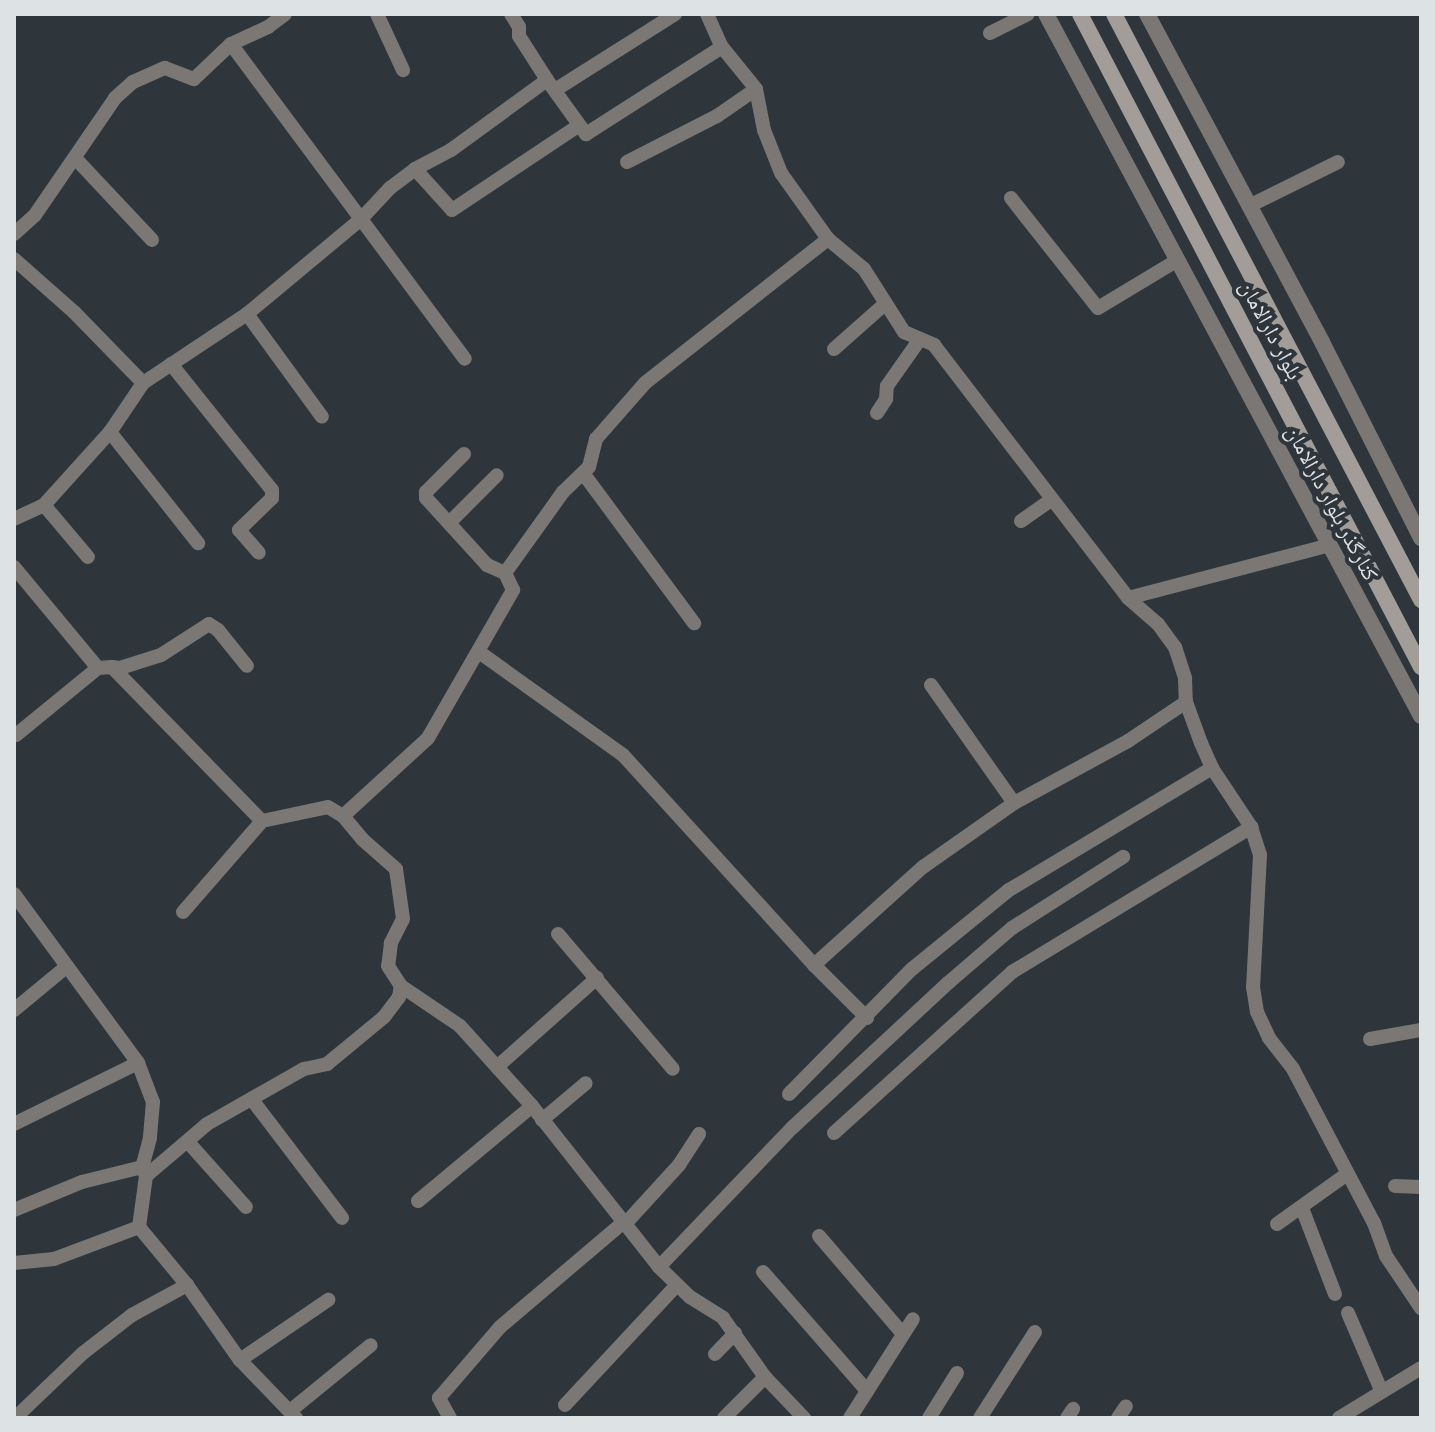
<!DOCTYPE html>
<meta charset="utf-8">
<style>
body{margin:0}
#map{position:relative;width:1435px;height:1432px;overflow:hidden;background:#2e363b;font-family:"Times New Roman","Noto Naskh Arabic",serif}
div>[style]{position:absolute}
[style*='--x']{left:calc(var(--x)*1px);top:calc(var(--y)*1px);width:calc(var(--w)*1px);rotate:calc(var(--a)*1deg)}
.minor>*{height:14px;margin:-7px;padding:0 7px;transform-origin:7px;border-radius:7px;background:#7b7774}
.tertiary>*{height:16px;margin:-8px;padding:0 8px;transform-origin:8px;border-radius:8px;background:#7b7774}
.secondary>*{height:16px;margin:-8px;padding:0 8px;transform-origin:8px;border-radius:8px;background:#a29d98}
span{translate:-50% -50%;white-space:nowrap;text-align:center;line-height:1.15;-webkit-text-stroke:8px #2e363b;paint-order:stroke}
.street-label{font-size:22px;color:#dde2e5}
.frame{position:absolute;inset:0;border:16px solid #dde2e5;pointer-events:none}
</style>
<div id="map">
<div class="minor">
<div style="--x:377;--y:14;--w:62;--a:65.1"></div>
<div style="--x:511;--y:14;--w:15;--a:58"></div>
<div style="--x:519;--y:27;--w:9;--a:90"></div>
<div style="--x:519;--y:36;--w:52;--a:57.5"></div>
<div style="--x:547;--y:80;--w:67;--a:54.2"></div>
<div style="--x:586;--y:134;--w:161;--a:-32.6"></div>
<div style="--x:707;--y:14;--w:36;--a:66"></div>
<div style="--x:722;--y:47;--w:54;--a:51"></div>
<div style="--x:756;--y:89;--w:42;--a:79"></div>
<div style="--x:764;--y:130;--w:46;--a:68.4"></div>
<div style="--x:781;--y:173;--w:81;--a:54.5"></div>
<div style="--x:828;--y:239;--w:47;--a:39.8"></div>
<div style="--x:864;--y:269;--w:75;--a:57.6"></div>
<div style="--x:904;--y:332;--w:33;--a:23"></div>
<div style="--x:934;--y:345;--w:319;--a:52.5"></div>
<div style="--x:1128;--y:598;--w:40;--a:41"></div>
<div style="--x:1158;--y:624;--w:29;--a:54"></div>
<div style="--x:1175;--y:647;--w:33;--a:72"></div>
<div style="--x:1185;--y:678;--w:24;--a:88"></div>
<div style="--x:1186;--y:702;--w:44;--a:69.9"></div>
<div style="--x:1201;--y:743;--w:27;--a:66"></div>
<div style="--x:1212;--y:768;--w:71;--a:56.5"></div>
<div style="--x:1251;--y:827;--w:29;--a:72"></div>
<div style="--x:1260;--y:855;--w:132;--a:93"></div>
<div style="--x:1253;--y:987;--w:25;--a:81"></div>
<div style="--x:1257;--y:1012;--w:29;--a:65"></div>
<div style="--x:1269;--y:1038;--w:39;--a:52"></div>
<div style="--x:1293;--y:1069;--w:174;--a:62.3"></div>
<div style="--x:1374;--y:1223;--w:35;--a:70"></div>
<div style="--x:1386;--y:1256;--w:63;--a:56.1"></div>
<div style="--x:990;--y:33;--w:42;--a:-26.6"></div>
<div style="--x:231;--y:44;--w:392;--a:53.4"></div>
<div style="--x:555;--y:90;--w:142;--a:-32.3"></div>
<div style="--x:76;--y:159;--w:111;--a:46.8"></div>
<div style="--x:627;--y:162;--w:101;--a:-27.1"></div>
<div style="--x:717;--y:116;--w:47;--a:-34.7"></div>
<div style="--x:415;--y:169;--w:55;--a:47.9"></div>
<div style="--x:452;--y:210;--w:151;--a:-33.7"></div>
<div style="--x:1011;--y:198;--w:140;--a:51.7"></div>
<div style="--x:1098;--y:308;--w:93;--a:-31"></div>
<div style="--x:1249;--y:206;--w:99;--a:-26.3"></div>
<div style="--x:14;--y:234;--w:28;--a:-42"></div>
<div style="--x:35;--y:215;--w:142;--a:-55.6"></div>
<div style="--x:115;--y:98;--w:24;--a:-42"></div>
<div style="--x:133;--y:82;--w:35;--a:-24"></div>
<div style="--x:165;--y:68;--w:31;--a:21"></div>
<div style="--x:194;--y:79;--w:51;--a:-43.4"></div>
<div style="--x:231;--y:44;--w:41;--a:-24.7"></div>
<div style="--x:268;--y:27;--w:21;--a:-37"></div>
<div style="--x:14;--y:259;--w:80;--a:41.5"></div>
<div style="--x:74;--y:312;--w:99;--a:45.8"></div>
<div style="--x:247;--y:314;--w:127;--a:53.9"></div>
<div style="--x:834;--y:349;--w:69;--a:-41.5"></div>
<div style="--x:171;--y:364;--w:161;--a:51.3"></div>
<div style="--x:272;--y:490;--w:8;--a:90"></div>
<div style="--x:272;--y:498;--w:46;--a:135.9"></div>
<div style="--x:239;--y:530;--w:30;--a:49"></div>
<div style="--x:877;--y:413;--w:17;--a:-57"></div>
<div style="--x:886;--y:399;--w:13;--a:-86"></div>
<div style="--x:887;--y:386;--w:57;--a:-54.9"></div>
<div style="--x:110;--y:432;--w:142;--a:51.6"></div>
<div style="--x:464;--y:454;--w:54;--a:135"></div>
<div style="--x:426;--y:492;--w:6;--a:90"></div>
<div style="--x:426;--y:498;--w:91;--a:47.7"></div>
<div style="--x:487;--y:565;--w:20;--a:24"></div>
<div style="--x:583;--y:473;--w:187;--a:53.5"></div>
<div style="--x:44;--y:505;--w:68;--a:49.8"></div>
<div style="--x:14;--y:519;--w:33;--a:-25"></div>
<div style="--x:44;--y:505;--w:98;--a:-47.9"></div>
<div style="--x:110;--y:432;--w:59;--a:-56"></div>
<div style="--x:143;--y:383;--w:125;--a:-33.6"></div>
<div style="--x:247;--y:314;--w:148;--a:-39.8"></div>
<div style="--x:361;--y:219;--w:42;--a:-46.9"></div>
<div style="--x:390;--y:188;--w:31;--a:-37"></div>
<div style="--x:415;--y:169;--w:41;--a:-27.8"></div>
<div style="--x:451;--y:150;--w:119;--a:-36.1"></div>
<div style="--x:1021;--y:521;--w:37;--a:-35"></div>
<div style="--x:450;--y:522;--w:66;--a:-45"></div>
<div style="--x:14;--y:567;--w:131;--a:50.3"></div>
<div style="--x:1128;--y:598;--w:209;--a:-14.7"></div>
<div style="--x:479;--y:652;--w:177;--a:35.6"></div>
<div style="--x:623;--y:755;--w:284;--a:47.7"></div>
<div style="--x:814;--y:965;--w:75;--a:45"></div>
<div style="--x:112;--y:667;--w:8;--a:7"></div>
<div style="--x:120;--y:668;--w:43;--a:-17.6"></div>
<div style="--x:161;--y:655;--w:57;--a:-32.9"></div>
<div style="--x:209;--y:624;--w:11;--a:34"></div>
<div style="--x:218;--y:630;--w:46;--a:51.1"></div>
<div style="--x:931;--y:685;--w:144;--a:54.9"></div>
<div style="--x:16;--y:735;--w:106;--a:-39.3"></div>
<div style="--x:98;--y:668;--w:14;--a:-4"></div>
<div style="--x:112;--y:667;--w:215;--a:45.8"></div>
<div style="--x:262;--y:821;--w:67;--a:-12"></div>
<div style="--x:328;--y:807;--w:17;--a:31"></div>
<div style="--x:343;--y:816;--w:30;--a:50"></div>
<div style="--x:362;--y:839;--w:45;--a:41.4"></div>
<div style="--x:396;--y:869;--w:50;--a:82"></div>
<div style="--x:403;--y:919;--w:27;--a:117"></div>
<div style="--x:391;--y:943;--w:23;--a:97"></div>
<div style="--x:388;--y:966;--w:24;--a:57"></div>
<div style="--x:401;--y:986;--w:71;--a:34.1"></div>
<div style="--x:460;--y:1026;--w:108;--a:48"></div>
<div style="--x:532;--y:1106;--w:205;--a:51.7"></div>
<div style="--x:659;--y:1267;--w:43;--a:44.1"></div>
<div style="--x:690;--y:1297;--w:39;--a:32"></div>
<div style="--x:723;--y:1318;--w:72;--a:54.6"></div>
<div style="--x:765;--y:1377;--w:57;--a:46.4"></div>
<div style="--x:343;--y:816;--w:115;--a:-42.5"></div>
<div style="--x:428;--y:738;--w:171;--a:-60.1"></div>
<div style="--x:513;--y:590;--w:19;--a:-115"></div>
<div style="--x:505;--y:573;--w:100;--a:-54.4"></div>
<div style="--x:563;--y:492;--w:36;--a:-44"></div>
<div style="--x:589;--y:467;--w:29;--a:-76"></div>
<div style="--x:596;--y:439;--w:74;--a:-48.8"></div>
<div style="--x:645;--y:383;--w:233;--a:-38.2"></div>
<div style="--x:14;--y:894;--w:210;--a:53.7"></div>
<div style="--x:138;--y:1063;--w:42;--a:69"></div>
<div style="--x:153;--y:1102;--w:36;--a:95"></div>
<div style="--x:150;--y:1138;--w:30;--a:105"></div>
<div style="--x:142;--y:1167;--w:10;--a:66"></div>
<div style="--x:146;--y:1176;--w:51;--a:97.8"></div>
<div style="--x:139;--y:1227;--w:75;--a:50.4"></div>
<div style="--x:187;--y:1285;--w:92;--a:54.8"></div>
<div style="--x:240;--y:1360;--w:81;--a:46"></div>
<div style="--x:183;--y:912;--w:121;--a:-49"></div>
<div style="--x:558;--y:934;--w:177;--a:49.6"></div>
<div style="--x:814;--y:965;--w:147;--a:-42"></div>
<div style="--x:923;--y:867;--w:111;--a:-35.1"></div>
<div style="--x:1014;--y:803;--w:130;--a:-28.5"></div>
<div style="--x:1128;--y:741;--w:70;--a:-33.9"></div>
<div style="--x:14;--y:1010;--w:67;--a:-39.6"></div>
<div style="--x:1370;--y:1039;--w:52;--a:-10"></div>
<div style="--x:497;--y:1067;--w:134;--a:-41.7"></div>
<div style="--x:789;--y:1094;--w:175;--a:-45.5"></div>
<div style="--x:912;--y:969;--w:125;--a:-39.2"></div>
<div style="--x:1009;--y:890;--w:237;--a:-31"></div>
<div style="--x:253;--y:1101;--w:147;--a:52.7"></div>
<div style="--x:542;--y:1120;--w:57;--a:-40.1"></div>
<div style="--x:14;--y:1124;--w:138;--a:-26.2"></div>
<div style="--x:834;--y:1133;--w:240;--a:-42.1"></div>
<div style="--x:1012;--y:972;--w:280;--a:-31.2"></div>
<div style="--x:188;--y:1142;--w:87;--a:48.3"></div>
<div style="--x:146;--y:1176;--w:80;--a:-40.4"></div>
<div style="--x:207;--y:1124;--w:112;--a:-29.6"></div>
<div style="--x:304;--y:1069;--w:24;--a:-12"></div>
<div style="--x:327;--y:1064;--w:74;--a:-39.5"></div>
<div style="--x:384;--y:1017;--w:25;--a:-53"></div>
<div style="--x:399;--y:997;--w:11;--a:-80"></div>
<div style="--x:1395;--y:1186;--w:26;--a:2"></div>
<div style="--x:418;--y:1201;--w:148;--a:-39.8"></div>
<div style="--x:1302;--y:1208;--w:92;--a:69"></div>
<div style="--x:14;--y:1210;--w:74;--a:-22.4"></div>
<div style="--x:82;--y:1182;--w:62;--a:-14"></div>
<div style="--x:626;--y:1223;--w:79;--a:-47.6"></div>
<div style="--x:679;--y:1165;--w:37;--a:-57"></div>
<div style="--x:1277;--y:1224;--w:86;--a:-35.5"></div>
<div style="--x:819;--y:1236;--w:129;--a:49.4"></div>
<div style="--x:14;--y:1263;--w:40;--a:-5.7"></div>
<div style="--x:54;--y:1259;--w:91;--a:-20.6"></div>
<div style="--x:659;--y:1267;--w:194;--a:-46.3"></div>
<div style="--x:793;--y:1127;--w:212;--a:-42.9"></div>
<div style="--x:948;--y:983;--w:84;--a:-40.7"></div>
<div style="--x:1012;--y:928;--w:132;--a:-32.6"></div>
<div style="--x:763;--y:1272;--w:158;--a:48.8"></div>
<div style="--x:1348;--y:1313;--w:84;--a:66.8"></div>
<div style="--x:715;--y:1354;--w:29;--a:-46"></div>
<div style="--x:240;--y:1360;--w:107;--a:-34.3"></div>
<div style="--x:565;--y:1405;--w:164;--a:-47"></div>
<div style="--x:290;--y:1411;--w:104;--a:-39.2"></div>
<div style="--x:15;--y:1418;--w:94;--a:-43.7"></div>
<div style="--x:83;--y:1353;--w:62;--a:-37.8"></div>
<div style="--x:132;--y:1315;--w:63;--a:-28.6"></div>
<div style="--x:450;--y:1418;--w:23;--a:-119"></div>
<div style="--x:439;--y:1398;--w:94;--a:-49.3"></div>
<div style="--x:500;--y:1327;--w:164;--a:-40.3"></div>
<div style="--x:724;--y:1418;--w:58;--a:-45"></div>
<div style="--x:850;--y:1418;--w:117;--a:-57.5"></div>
<div style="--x:929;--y:1418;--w:53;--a:-58.1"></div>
<div style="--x:980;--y:1418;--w:102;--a:-57.4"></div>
<div style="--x:1067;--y:1418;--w:11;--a:-56"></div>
<div style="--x:1118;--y:1418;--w:14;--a:-56"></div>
<div style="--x:1339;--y:1418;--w:96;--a:-31.4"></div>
</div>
<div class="tertiary">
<div style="--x:1046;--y:14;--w:796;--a:61.89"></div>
<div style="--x:1147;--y:14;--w:372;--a:61.9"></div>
<div style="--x:1322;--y:342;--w:220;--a:63.2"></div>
</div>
<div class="secondary">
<div style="--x:1080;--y:14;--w:737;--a:62.43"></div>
<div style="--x:1114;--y:14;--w:662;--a:62.35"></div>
</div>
<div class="street-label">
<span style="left:1271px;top:330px;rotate:62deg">بلوار دارالامان</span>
<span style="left:1332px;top:503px;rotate:62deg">کنارگذر بلوار دارالامان</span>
</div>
<div class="frame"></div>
</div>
